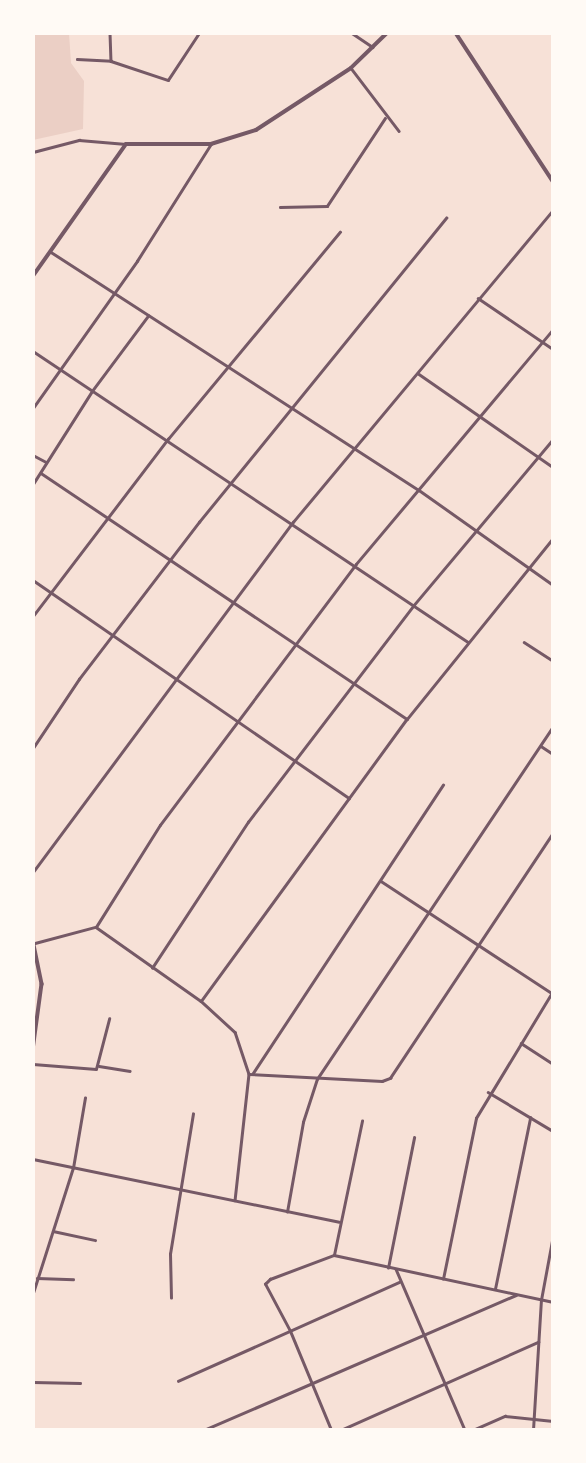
<!DOCTYPE html>
<style>
body{margin:0}
#map{position:relative;width:586px;height:1463px;overflow:hidden;background:#f7e1d7;font-family:"Crimson Pro",serif}
div>[style]{position:absolute}
[style*='--x']{left:calc(var(--x)*1px);top:calc(var(--y)*1px);width:calc(var(--w)*1px);rotate:calc(var(--a)*1deg)}
.green>*{inset:0;background:#ebcfc5}
.minor>*{height:2.5px;margin:-1.25px;padding:0 1.25px;transform-origin:1.25px;border-radius:1.25px;background:#755966}
.tertiary>*{height:3.5px;margin:-1.75px;padding:0 1.75px;transform-origin:1.75px;border-radius:1.75px;background:#755966}
span{translate:-50% -50%;white-space:nowrap;text-align:center;line-height:1.15;-webkit-text-stroke:5px #fffaf5;paint-order:stroke}
.frame{position:absolute;inset:0;border:35px solid #fffaf5;pointer-events:none}
</style>
<div id="map">
<div class="green">
<div style="clip-path:polygon(33px 33px,69px 33px,71px 63px,84px 81px,83px 129px,33px 140px)"></div>
</div>
<div class="minor">
<div style="--x:110;--y:33;--w:28;--a:88"></div>
<div style="--x:352;--y:33;--w:25;--a:34"></div>
<div style="--x:77;--y:59;--w:34;--a:3"></div>
<div style="--x:111;--y:61;--w:60;--a:18.4"></div>
<div style="--x:168;--y:80;--w:56;--a:-56.6"></div>
<div style="--x:351;--y:68;--w:79;--a:52.7"></div>
<div style="--x:33;--y:152;--w:48;--a:-14.6"></div>
<div style="--x:79;--y:140;--w:47;--a:4.9"></div>
<div style="--x:280;--y:207;--w:47;--a:-1.2"></div>
<div style="--x:327;--y:206;--w:105;--a:-56.6"></div>
<div style="--x:51;--y:252;--w:438;--a:32.9"></div>
<div style="--x:419;--y:490;--w:164;--a:35.3"></div>
<div style="--x:478;--y:298;--w:91;--a:34.2"></div>
<div style="--x:33;--y:351;--w:523;--a:33.78"></div>
<div style="--x:419;--y:374;--w:163;--a:34.8"></div>
<div style="--x:33;--y:408;--w:180;--a:-54.7"></div>
<div style="--x:137;--y:261;--w:138;--a:-57.7"></div>
<div style="--x:33;--y:455;--w:15;--a:28"></div>
<div style="--x:41;--y:473;--w:441;--a:33.9"></div>
<div style="--x:33;--y:484;--w:110;--a:-57.6"></div>
<div style="--x:92;--y:391;--w:94;--a:-53.3"></div>
<div style="--x:33;--y:580;--w:384;--a:34.6"></div>
<div style="--x:33;--y:616;--w:223;--a:-52.7"></div>
<div style="--x:168;--y:439;--w:269;--a:-50.3"></div>
<div style="--x:524;--y:642;--w:35;--a:33"></div>
<div style="--x:541;--y:746;--w:14;--a:34"></div>
<div style="--x:33;--y:748;--w:83;--a:-56.3"></div>
<div style="--x:79;--y:679;--w:198;--a:-52.6"></div>
<div style="--x:199;--y:522;--w:392;--a:-50.9"></div>
<div style="--x:33;--y:872;--w:436;--a:-53.4"></div>
<div style="--x:293;--y:522;--w:406;--a:-50.2"></div>
<div style="--x:381;--y:881;--w:206;--a:33.3"></div>
<div style="--x:96;--y:927;--w:120;--a:-57.9"></div>
<div style="--x:160;--y:825;--w:326;--a:-53.1"></div>
<div style="--x:356;--y:564;--w:307;--a:-50"></div>
<div style="--x:96;--y:927;--w:128;--a:35.2"></div>
<div style="--x:201;--y:1001;--w:46;--a:42.4"></div>
<div style="--x:235;--y:1032;--w:44;--a:71.6"></div>
<div style="--x:249;--y:1074;--w:127;--a:96.3"></div>
<div style="--x:35;--y:943;--w:62;--a:-14.9"></div>
<div style="--x:152;--y:968;--w:175;--a:-56.7"></div>
<div style="--x:248;--y:822;--w:272;--a:-52.6"></div>
<div style="--x:413;--y:606;--w:218;--a:-50"></div>
<div style="--x:201;--y:1001;--w:349;--a:-53.9"></div>
<div style="--x:407;--y:719;--w:233;--a:-51.1"></div>
<div style="--x:521;--y:1043;--w:38;--a:33"></div>
<div style="--x:33;--y:1064;--w:63;--a:4.5"></div>
<div style="--x:96;--y:1069;--w:52;--a:-75.4"></div>
<div style="--x:99;--y:1066;--w:31;--a:9"></div>
<div style="--x:253;--y:1073;--w:345;--a:-56.6"></div>
<div style="--x:249;--y:1074;--w:133;--a:3"></div>
<div style="--x:382;--y:1081;--w:9;--a:-21"></div>
<div style="--x:390;--y:1078;--w:294;--a:-56.4"></div>
<div style="--x:488;--y:1092;--w:76;--a:31"></div>
<div style="--x:33;--y:1159;--w:312;--a:11.6"></div>
<div style="--x:287;--y:1212;--w:91;--a:-79.9"></div>
<div style="--x:303;--y:1122;--w:45;--a:-72"></div>
<div style="--x:317;--y:1079;--w:424;--a:-56.2"></div>
<div style="--x:53;--y:1231;--w:43;--a:12.1"></div>
<div style="--x:334;--y:1255;--w:224;--a:12.1"></div>
<div style="--x:334;--y:1255;--w:137;--a:-78.2"></div>
<div style="--x:388;--y:1268;--w:133;--a:-78.7"></div>
<div style="--x:396;--y:1269;--w:175;--a:66.8"></div>
<div style="--x:37;--y:1278;--w:36;--a:2"></div>
<div style="--x:443;--y:1279;--w:164;--a:-78.4"></div>
<div style="--x:476;--y:1118;--w:149;--a:-58.8"></div>
<div style="--x:495;--y:1289;--w:175;--a:-78.4"></div>
<div style="--x:33;--y:1293;--w:131;--a:-72.3"></div>
<div style="--x:73;--y:1168;--w:71;--a:-80.3"></div>
<div style="--x:171;--y:1298;--w:44;--a:-91.3"></div>
<div style="--x:170;--y:1254;--w:142;--a:-80.7"></div>
<div style="--x:178;--y:1381;--w:242;--a:-24.1"></div>
<div style="--x:33;--y:1382;--w:47;--a:1.2"></div>
<div style="--x:204;--y:1430;--w:340;--a:-23.4"></div>
<div style="--x:331;--y:1430;--w:107;--a:-112.5"></div>
<div style="--x:290;--y:1331;--w:53;--a:-118"></div>
<div style="--x:265;--y:1284;--w:7;--a:-45"></div>
<div style="--x:270;--y:1279;--w:68;--a:-20.6"></div>
<div style="--x:341;--y:1430;--w:216;--a:-24.1"></div>
<div style="--x:473;--y:1430;--w:35;--a:-24"></div>
<div style="--x:505;--y:1416;--w:48;--a:5.9"></div>
<div style="--x:533;--y:1430;--w:130;--a:-86.5"></div>
<div style="--x:541;--y:1300;--w:66;--a:-79.5"></div>
</div>
<div class="tertiary">
<div style="--x:456;--y:33;--w:177;--a:56.8"></div>
<div style="--x:33;--y:276;--w:161;--a:-54.8"></div>
<div style="--x:126;--y:144;--w:85;--a:0"></div>
<div style="--x:211;--y:144;--w:47;--a:-17.3"></div>
<div style="--x:256;--y:130;--w:113;--a:-33.1"></div>
<div style="--x:351;--y:68;--w:50;--a:-44.2"></div>
<div style="--x:33;--y:940;--w:45;--a:78.4"></div>
<div style="--x:42;--y:984;--w:68;--a:97.7"></div>
</div>
<div class="frame"></div>
</div>
